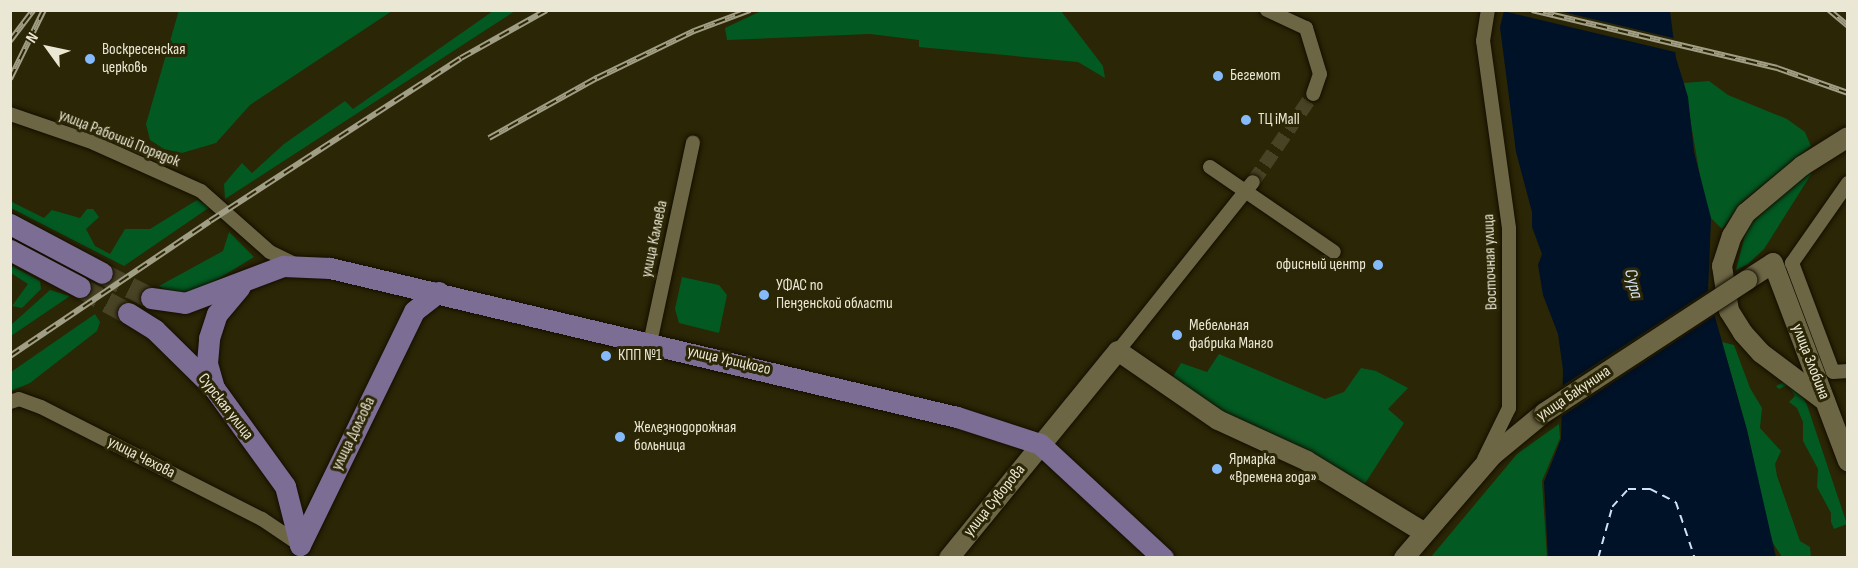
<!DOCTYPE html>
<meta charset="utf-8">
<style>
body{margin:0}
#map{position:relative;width:1858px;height:568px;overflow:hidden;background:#2b2605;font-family:"Sofia Sans Condensed",sans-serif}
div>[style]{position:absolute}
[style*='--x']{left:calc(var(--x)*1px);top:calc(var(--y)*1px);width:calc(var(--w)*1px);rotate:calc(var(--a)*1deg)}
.green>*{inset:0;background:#025a22}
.water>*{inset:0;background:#001227}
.pier>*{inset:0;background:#2b2605}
.ferry>*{height:1.5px;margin-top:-0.75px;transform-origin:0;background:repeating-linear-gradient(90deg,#d1e2f5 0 8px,transparent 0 14px)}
.minor-tunnel>*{height:14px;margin-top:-7px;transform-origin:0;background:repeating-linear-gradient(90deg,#484324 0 14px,transparent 0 21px)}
.primary-tunnel>*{height:21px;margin-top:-10.5px;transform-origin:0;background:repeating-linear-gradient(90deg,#484324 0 21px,transparent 0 31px)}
.roads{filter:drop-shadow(0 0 2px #130e00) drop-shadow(0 0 2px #130e00)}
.minor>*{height:14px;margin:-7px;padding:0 7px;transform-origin:7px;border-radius:7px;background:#6c6645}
.secondary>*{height:20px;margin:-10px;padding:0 10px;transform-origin:10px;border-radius:10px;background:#6c6645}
.primary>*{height:21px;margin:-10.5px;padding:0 10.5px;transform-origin:10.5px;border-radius:10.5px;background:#7c6d94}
.rail>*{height:6px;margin-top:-3px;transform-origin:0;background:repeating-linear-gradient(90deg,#2b2605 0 11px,#a19e86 0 22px);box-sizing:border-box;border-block:2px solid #a19e86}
.bridges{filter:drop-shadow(0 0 2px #130e00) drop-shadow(0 0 2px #130e00)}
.secondary-bridge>*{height:20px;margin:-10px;padding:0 10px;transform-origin:10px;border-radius:10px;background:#6c6645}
.dots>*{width:16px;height:16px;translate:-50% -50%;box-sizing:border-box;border:3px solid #2b2605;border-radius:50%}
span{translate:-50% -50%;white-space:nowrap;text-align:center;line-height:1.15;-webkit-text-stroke:6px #2b2605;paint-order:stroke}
.poi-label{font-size:16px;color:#eae7d5}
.left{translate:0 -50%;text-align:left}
.right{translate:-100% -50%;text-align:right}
.street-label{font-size:16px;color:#eae7d5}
.water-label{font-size:18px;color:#d1e2f5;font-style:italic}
.frame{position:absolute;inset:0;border:12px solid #eae7d5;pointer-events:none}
.north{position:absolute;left:18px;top:18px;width:60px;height:60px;-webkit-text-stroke:4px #2b2605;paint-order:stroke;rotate:303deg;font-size:16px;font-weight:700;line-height:24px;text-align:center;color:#eae7d5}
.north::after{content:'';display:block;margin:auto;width:21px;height:27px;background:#eae7d5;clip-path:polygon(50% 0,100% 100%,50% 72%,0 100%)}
</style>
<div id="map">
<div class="green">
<div style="clip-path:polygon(179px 10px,392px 10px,392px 11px,250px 105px,216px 143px,182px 153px,164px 149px,150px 140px,146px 124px)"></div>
<div style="clip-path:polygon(493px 11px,515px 11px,225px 199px,224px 184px,242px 163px,252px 173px,284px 144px,345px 101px,353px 109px)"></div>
<div style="clip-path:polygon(761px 11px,1061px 11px,1103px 66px,1105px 78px,1078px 62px,919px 47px,919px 40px,870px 34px,727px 40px,725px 28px)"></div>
<div style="clip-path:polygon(1709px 81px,1728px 95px,1787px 119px,1805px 132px,1811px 146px,1742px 202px,1722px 229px,1711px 218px,1703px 194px,1684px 83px)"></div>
<div style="clip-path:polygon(1807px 172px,1812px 173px,1764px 249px,1748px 264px,1736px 270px,1747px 227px)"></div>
<div style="clip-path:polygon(197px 200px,210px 207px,124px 266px,11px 208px,10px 201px,44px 218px,52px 210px,80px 218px,87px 209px,93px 209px,99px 217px,86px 229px,95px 246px,110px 254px,125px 229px,150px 229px)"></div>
<div style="clip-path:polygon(229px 232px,254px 257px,203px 288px,184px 293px,170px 292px,159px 286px,223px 251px)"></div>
<div style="clip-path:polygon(10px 265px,40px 281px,41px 289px,22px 308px,12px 306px,28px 284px,11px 273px)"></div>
<div style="clip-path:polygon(682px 277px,719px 285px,727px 295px,719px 333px,679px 323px,675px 309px)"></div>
<div style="clip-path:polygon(50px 290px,70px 296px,11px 336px,11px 325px)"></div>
<div style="clip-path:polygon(95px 314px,100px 322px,97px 331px,30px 383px,11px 391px,11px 372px)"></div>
<div style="clip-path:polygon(1722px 342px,1734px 345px,1750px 388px,1762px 408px,1760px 428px,1781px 451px,1775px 464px,1777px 476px,1800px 541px,1810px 547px,1811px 557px,1782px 557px,1771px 540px,1747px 430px)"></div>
<div style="clip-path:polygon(1219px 354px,1325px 399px,1344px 392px,1361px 368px,1376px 371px,1408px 388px,1388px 409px,1404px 423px,1364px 485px,1209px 406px,1171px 380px,1181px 363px,1207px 372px)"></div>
<div style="clip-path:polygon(1788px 380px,1797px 386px,1807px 405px,1847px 524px,1834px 529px,1831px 522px,1831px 513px,1817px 487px,1818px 469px,1803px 441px,1803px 422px,1797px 408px,1789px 402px,1795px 396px,1788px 385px,1779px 389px,1776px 386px)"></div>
<div style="clip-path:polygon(1559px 424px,1560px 438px,1542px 481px,1547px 557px,1431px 557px,1517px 454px)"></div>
</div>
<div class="water">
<div style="clip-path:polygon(1504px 11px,1670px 11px,1676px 58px,1688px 97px,1694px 152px,1711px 218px,1708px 292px,1747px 430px,1776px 557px,1548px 557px,1544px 482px,1561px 439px,1563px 370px,1558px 334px,1543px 295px,1538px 265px,1542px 254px,1532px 227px,1532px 212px,1516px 152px,1500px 27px)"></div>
</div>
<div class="pier">
<div style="clip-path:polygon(1503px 11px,1559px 11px,1677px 39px,1679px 53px)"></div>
<div style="clip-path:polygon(1711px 289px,1717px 314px,1559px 418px,1559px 388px)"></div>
</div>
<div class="ferry">
<div style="--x:1598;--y:558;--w:53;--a:-74.6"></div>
<div style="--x:1612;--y:507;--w:24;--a:-48"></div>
<div style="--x:1628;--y:489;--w:22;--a:0"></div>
<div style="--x:1650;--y:489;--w:29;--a:27"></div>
<div style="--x:1676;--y:502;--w:59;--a:71.3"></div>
</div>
<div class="minor-tunnel">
<div style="--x:1253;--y:182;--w:107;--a:-55.7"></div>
</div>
<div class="primary-tunnel">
<div style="--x:102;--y:273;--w:55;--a:27"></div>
<div style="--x:80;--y:287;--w:55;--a:28.4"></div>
</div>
<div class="roads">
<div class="minor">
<div style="--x:1267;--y:10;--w:43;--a:24.8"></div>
<div style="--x:1306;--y:28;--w:48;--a:73.1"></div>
<div style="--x:1320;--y:74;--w:21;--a:109"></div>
<div style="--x:10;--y:114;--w:89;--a:19"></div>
<div style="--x:94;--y:143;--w:117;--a:24.2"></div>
<div style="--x:201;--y:191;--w:92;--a:41.5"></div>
<div style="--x:270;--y:252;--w:28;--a:26"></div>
<div style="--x:1210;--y:167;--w:150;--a:34.4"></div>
<div style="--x:1848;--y:183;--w:98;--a:125"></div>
<div style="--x:1792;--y:263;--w:116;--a:69.4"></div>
<div style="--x:1833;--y:372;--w:15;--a:-4"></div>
<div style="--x:650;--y:343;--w:205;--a:-77.9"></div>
<div style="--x:1118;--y:351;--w:216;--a:-51.4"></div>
<div style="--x:10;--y:402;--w:9;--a:-18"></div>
<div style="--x:19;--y:399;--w:23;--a:20"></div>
<div style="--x:41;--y:407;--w:248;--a:26.9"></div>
<div style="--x:262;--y:519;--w:45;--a:34"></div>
<div style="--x:1484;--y:459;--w:57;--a:-63.9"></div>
<div style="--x:1509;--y:408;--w:180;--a:-90"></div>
<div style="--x:1509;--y:228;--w:189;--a:-97.9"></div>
<div style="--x:1483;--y:41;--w:31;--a:-81"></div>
</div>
<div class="secondary">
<div style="--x:1747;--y:280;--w:31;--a:-33"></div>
<div style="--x:1773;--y:263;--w:212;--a:69.3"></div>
<div style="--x:1825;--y:401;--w:80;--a:-143.1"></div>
<div style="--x:1761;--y:353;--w:27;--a:-132"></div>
<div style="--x:1743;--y:333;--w:26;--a:-122"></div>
<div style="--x:1729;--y:311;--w:46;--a:-98.8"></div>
<div style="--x:1722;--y:266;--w:32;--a:-72"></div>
<div style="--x:1732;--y:236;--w:27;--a:-59"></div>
<div style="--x:1746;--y:213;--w:73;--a:-40"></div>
<div style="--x:1802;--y:166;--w:54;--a:-32.2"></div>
<div style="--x:949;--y:558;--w:267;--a:-50.8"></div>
<div style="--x:1118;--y:351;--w:121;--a:34.6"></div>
<div style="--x:1218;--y:420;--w:98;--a:24.7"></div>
<div style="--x:1307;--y:461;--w:138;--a:31.4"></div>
<div style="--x:1404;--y:558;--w:136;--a:-49.2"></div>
<div style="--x:1493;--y:455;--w:66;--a:-39.5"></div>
</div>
<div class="primary">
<div style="--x:10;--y:224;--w:104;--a:28"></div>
<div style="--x:10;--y:250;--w:79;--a:27.9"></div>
<div style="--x:151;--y:298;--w:34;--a:8"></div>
<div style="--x:185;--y:303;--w:105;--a:-20.7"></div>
<div style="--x:283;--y:266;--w:47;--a:2.4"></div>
<div style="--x:330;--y:268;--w:644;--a:13.37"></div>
<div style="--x:957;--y:417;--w:87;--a:18"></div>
<div style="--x:1040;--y:444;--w:168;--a:42.8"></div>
<div style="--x:128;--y:313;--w:32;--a:32"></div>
<div style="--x:155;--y:330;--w:83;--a:44.5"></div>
<div style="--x:214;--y:388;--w:121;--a:54.1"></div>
<div style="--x:285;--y:486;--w:61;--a:75.7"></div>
<div style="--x:214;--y:388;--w:26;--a:-106"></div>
<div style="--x:207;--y:363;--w:25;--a:-85"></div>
<div style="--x:209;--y:338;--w:25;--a:-72"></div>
<div style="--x:217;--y:314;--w:35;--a:-50"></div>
<div style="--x:300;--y:545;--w:260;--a:-64"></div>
<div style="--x:414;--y:311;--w:31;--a:-38"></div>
</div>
</div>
<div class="rail">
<div style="--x:1532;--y:10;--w:252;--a:13.3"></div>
<div style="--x:1777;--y:68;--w:75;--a:19.4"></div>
<div style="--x:1829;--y:10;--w:25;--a:40"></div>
<div style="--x:10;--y:41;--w:39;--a:-53"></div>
<div style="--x:10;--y:79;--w:77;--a:-63.8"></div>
<div style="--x:489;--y:138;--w:124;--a:-29.1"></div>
<div style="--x:597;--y:78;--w:108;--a:-25.9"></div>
<div style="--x:694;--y:31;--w:60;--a:-20.6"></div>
<div style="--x:10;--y:356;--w:241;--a:-34"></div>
<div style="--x:210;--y:221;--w:299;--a:-33"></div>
<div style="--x:461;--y:58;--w:98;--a:-29.2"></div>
</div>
<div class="bridges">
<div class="secondary-bridge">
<div style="--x:1544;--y:413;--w:243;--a:-33.2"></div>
</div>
</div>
<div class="dots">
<div style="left:90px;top:59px;background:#86bbfb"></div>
<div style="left:1218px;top:76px;background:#86bbfb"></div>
<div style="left:1246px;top:120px;background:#86bbfb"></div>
<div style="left:1378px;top:265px;background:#86bbfb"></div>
<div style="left:764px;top:295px;background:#86bbfb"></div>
<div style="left:1177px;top:335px;background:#86bbfb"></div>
<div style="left:606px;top:356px;background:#86bbfb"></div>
<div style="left:620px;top:437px;background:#86bbfb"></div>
<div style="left:1217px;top:469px;background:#86bbfb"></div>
</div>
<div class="poi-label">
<span class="left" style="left:102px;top:59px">Воскресенская<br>церковь</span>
<span class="left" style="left:1230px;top:76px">Бегемот</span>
<span class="left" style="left:1258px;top:120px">ТЦ iMall</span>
<span class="right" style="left:1366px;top:265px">офисный центр</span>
<span class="left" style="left:776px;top:295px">УФАС по<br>Пензенской области</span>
<span class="left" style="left:1189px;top:335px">Мебельная<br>фабрика Манго</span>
<span class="left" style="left:618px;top:356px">КПП №1</span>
<span class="left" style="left:634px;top:437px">Железнодорожная<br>больница</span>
<span class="left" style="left:1229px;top:469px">Ярмарка<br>«Времена года»</span>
</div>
<div class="street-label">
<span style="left:119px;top:139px;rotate:22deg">улица Рабочий Порядок</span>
<span style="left:655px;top:239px;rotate:-78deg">улица Каляева</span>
<span style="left:1491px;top:262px;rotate:-92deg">Восточная улица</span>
<span style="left:729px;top:361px;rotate:13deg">улица Урицкого</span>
<span style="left:1810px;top:362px;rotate:69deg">улица Злобина</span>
<span style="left:1574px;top:394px;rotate:-34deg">улица Бакунина</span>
<span style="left:225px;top:407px;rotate:52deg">Сурская улица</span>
<span style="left:354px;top:434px;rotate:-64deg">улица Долгова</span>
<span style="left:141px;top:458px;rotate:27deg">улица Чехова</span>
<span style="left:995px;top:501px;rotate:-51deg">улица Суворова</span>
</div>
<div class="water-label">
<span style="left:1633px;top:284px;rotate:76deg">Сура</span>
</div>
<div class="frame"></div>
<div class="north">N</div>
</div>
